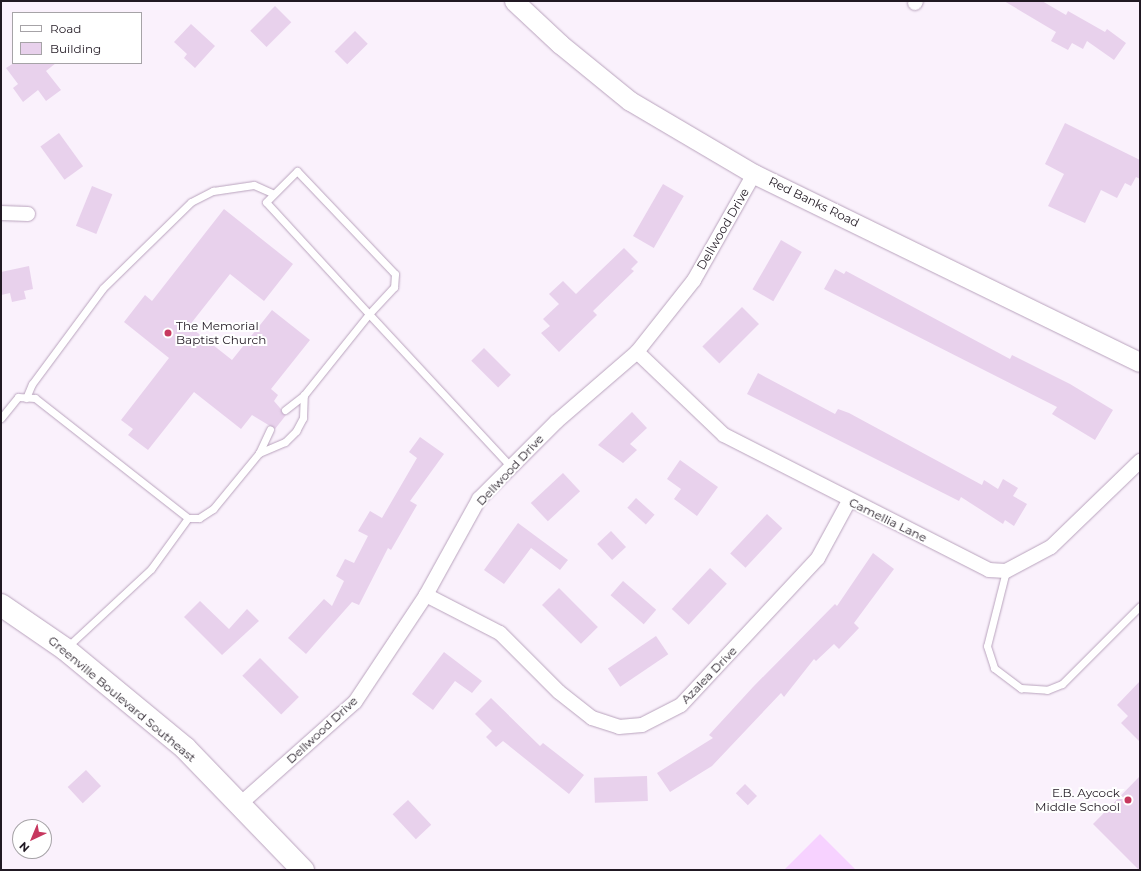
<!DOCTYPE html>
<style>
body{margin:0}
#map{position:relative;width:1141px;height:871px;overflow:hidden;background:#faf1fc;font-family:Montserrat,sans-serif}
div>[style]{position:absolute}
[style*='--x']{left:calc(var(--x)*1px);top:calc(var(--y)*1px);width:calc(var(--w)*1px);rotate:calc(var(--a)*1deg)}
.green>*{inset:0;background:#f7d2ff}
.building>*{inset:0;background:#e8d1ec;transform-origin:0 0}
.roads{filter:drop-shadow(0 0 1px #b9a3bd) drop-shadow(0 0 1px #b9a3bd)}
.lane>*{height:7px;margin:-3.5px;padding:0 3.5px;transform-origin:3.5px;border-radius:3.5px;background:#fff}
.street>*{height:14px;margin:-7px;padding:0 7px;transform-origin:7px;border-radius:7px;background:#fff}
.secondary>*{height:19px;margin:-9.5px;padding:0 9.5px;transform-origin:9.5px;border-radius:9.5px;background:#fff}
.highway>*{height:22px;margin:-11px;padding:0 11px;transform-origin:11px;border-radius:11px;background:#fff}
.dots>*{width:11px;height:11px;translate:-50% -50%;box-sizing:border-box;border:2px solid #fff;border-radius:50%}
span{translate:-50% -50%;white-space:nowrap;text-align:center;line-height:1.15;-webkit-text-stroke:4px #fff;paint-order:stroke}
.street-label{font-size:12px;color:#211923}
.poi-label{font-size:12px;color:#211923}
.left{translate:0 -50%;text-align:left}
.right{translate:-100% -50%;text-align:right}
.frame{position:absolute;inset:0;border:2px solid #211923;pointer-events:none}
.legend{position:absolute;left:12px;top:12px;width:130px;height:52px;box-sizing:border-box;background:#fff;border:1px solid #a6a3a7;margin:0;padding:5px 7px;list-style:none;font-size:12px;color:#211923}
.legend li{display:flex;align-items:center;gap:8px;height:20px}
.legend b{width:20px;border:1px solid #a6a3a7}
.north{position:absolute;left:12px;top:819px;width:40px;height:40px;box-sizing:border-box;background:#fff;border:1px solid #a6a3a7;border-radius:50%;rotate:224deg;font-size:11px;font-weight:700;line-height:16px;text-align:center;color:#211923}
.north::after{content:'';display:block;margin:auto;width:14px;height:18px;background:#c7385f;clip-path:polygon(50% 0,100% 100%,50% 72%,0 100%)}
</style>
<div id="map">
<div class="green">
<div style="clip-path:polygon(820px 834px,856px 870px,784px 870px)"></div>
</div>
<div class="building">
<div style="clip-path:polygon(1004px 1px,1042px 1px,1066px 15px,1068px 11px,1105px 32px,1107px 29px,1126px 43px,1114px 60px,1087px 41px,1083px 49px,1072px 43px,1068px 50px,1051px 41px,1056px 32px)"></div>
<div style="left:275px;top:6px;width:23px;height:35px;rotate:45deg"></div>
<div style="clip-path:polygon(191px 24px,215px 46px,195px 68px,184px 58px,187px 54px,174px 42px)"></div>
<div style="left:355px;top:31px;width:18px;height:29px;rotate:45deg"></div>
<div style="clip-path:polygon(14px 63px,56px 63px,46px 71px,61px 90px,46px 101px,38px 90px,23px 102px,13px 88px,18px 84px,6px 68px)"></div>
<div style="clip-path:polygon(1065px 123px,1140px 160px,1140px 179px,1136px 177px,1131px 186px,1125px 183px,1117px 198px,1101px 190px,1085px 223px,1048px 206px,1064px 174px,1045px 164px)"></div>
<div style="left:59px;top:133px;width:41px;height:23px;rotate:54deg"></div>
<div style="left:663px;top:184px;width:24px;height:60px;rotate:30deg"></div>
<div style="left:92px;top:186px;width:22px;height:43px;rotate:22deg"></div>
<div style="clip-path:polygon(224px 209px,293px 264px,264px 301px,230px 274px,189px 326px,232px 360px,272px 310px,310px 340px,271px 389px,278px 395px,274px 401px,286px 415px,275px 429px,252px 415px,241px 429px,194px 392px,148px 450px,128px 435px,133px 429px,121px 420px,169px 358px,124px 322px,145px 295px,152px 301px)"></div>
<div style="left:781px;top:240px;width:24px;height:57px;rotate:30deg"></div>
<div style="clip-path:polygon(624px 248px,638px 262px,631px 269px,634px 271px,593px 311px,597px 315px,559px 352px,541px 333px,550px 326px,543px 319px,559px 304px,549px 294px,563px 281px,576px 294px)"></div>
<div style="clip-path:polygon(29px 266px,33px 289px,24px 291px,26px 299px,12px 302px,10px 293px,1px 295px,1px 272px)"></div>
<div style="clip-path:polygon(835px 269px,844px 274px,846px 271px,1010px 359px,1012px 355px,1070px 384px,1113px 410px,1095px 440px,1052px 414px,1057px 407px,824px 289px)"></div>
<div style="left:742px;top:307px;width:24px;height:56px;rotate:45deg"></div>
<div style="left:484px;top:348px;width:38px;height:18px;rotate:45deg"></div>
<div style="clip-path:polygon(758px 373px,835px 414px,838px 409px,849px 413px,982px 485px,984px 480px,998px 489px,1003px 479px,1018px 488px,1013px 496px,1027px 504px,1014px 526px,1005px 520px,1003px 524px,961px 497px,959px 501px,747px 394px)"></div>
<div style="clip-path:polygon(632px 412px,647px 428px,630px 444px,637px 450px,623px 463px,598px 445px)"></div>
<div style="clip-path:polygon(420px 437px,444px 454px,410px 501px,417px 505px,391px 550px,388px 548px,359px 605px,352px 602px,306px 654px,288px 638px,324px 599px,332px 606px,344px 581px,336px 576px,345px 559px,354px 563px,368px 536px,358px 531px,370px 511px,382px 518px,417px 458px,409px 452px)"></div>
<div style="clip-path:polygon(680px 460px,718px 487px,697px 516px,674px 499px,681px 489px,667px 479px)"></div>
<div style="left:563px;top:473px;width:25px;height:44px;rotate:47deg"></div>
<div style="left:636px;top:498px;width:25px;height:13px;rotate:42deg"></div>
<div style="left:767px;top:514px;width:21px;height:54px;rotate:43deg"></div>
<div style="clip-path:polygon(518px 523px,568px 560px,560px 570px,531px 548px,504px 584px,484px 570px)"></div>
<div style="left:611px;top:531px;width:22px;height:19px;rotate:47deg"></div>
<div style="clip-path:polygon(873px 553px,894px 569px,854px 623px,859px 628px,839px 649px,834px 644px,816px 661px,814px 659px,784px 697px,781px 693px,712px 766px,670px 792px,657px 773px,713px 738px,709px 735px,753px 687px,835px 604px,837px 606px)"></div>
<div style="left:710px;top:568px;width:23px;height:56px;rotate:43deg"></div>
<div style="left:623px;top:581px;width:44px;height:19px;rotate:41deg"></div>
<div style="left:559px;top:588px;width:55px;height:24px;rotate:45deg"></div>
<div style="clip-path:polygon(200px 601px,229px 629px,247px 609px,259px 621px,222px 655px,184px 617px)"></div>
<div style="left:656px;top:636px;width:22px;height:58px;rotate:56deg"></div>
<div style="clip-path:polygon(444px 652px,482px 681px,472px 693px,455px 681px,433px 710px,412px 694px)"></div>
<div style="left:260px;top:658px;width:55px;height:25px;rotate:45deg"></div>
<div style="clip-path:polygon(1140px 681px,1140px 742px,1121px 723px,1128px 716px,1117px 705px)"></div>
<div style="clip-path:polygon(491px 698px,540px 746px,543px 743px,584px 775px,569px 794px,503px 741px,496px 747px,486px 737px,492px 731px,475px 714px)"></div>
<div style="left:86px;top:770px;width:22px;height:25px;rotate:47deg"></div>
<div style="left:647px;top:776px;width:25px;height:53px;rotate:88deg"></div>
<div style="clip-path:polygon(1140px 776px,1140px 870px,1139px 870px,1093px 824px)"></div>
<div style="left:745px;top:784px;width:17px;height:13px;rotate:45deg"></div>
<div style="left:408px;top:800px;width:34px;height:21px;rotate:47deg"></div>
</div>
<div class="roads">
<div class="lane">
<div style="--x:297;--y:171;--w:142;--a:46.4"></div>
<div style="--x:395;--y:274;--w:13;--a:94"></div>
<div style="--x:394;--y:287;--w:37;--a:133"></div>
<div style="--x:369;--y:314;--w:152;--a:-132.6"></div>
<div style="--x:266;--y:202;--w:44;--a:-45"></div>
<div style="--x:26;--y:398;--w:15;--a:-67"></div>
<div style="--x:32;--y:384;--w:119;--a:-53.5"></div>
<div style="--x:103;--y:288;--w:123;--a:-44.3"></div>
<div style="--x:191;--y:202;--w:25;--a:-27"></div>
<div style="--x:213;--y:191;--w:41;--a:-8.3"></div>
<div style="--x:254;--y:185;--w:20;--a:24"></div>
<div style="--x:285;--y:410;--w:24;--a:-38"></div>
<div style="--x:304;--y:395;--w:104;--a:-51.3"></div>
<div style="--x:369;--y:314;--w:209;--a:47.1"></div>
<div style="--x:1;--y:418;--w:27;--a:-51"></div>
<div style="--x:18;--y:397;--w:17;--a:3"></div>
<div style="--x:35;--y:398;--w:194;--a:38.1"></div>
<div style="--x:188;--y:518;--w:63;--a:126"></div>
<div style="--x:151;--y:569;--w:116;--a:137.1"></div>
<div style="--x:259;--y:453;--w:28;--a:-23"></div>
<div style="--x:285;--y:442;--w:16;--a:-45"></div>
<div style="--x:296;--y:431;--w:15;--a:-62"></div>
<div style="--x:303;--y:418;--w:23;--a:-88"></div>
<div style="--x:188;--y:518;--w:11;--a:0"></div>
<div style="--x:199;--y:518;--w:17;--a:-33"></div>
<div style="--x:213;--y:509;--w:72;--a:-50.6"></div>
<div style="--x:259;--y:453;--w:26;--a:-65"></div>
<div style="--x:1006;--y:571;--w:77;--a:104.2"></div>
<div style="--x:987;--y:646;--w:23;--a:72"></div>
<div style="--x:994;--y:668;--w:34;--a:37"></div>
<div style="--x:1021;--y:688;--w:26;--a:4"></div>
<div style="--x:1047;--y:690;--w:16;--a:-22"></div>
<div style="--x:1062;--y:684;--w:110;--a:-45"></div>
</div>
<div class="street">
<div style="--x:915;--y:3;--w:2;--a:-63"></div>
<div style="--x:1;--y:213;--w:27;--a:2"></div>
<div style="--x:637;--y:352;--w:120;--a:43.7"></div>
<div style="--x:724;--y:435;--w:297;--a:27"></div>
<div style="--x:989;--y:570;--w:17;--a:3"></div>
<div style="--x:1006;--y:571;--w:51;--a:-28.1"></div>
<div style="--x:1051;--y:547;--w:124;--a:-44"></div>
<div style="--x:426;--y:595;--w:83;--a:27.2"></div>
<div style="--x:500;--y:633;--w:83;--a:45"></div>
<div style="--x:559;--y:692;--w:42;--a:38.2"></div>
<div style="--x:592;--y:718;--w:28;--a:18"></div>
<div style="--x:619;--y:727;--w:23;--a:-5"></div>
<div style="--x:642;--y:725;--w:44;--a:-27.1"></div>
<div style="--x:681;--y:705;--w:201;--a:-47"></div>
<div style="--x:818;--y:558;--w:65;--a:-61.5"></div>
<div style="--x:239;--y:805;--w:155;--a:-41.6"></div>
<div style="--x:355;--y:702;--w:128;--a:-56.4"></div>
<div style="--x:426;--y:595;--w:110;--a:-61.1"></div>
<div style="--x:479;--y:499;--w:109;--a:-45"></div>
<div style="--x:556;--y:422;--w:107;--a:-40.8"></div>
<div style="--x:637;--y:352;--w:92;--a:-51.6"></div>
<div style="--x:694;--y:280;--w:122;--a:-60.5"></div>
</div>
<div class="secondary">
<div style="--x:514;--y:1;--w:63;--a:43.1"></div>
<div style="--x:560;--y:44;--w:90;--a:39.2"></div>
<div style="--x:630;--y:101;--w:144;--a:30.5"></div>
<div style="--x:754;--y:174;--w:429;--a:26"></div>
</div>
<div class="highway">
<div style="--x:1;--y:605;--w:78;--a:34.5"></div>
<div style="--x:65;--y:649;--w:156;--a:39.5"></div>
<div style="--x:185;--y:748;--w:170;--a:46"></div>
</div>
</div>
<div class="dots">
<div style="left:168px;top:333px;background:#c7385f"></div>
<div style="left:1128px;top:800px;background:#c7385f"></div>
</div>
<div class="street-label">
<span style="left:814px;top:202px;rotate:26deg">Red Banks Road</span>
<span style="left:723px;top:229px;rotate:-60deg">Dellwood Drive</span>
<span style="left:510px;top:470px;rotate:-47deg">Dellwood Drive</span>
<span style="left:888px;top:520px;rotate:26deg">Camellia Lane</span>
<span style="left:709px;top:675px;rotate:-46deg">Azalea Drive</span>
<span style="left:122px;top:699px;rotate:40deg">Greenville Boulevard Southeast</span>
<span style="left:322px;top:730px;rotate:-43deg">Dellwood Drive</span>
</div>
<div class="poi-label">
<span class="left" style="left:176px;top:333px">The Memorial<br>Baptist Church</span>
<span class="right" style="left:1120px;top:800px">E.B. Aycock<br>Middle School</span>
</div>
<div class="frame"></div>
<ul class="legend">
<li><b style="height:5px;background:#fff"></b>Road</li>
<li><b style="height:11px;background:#e8d1ec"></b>Building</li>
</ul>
<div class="north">N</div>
</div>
